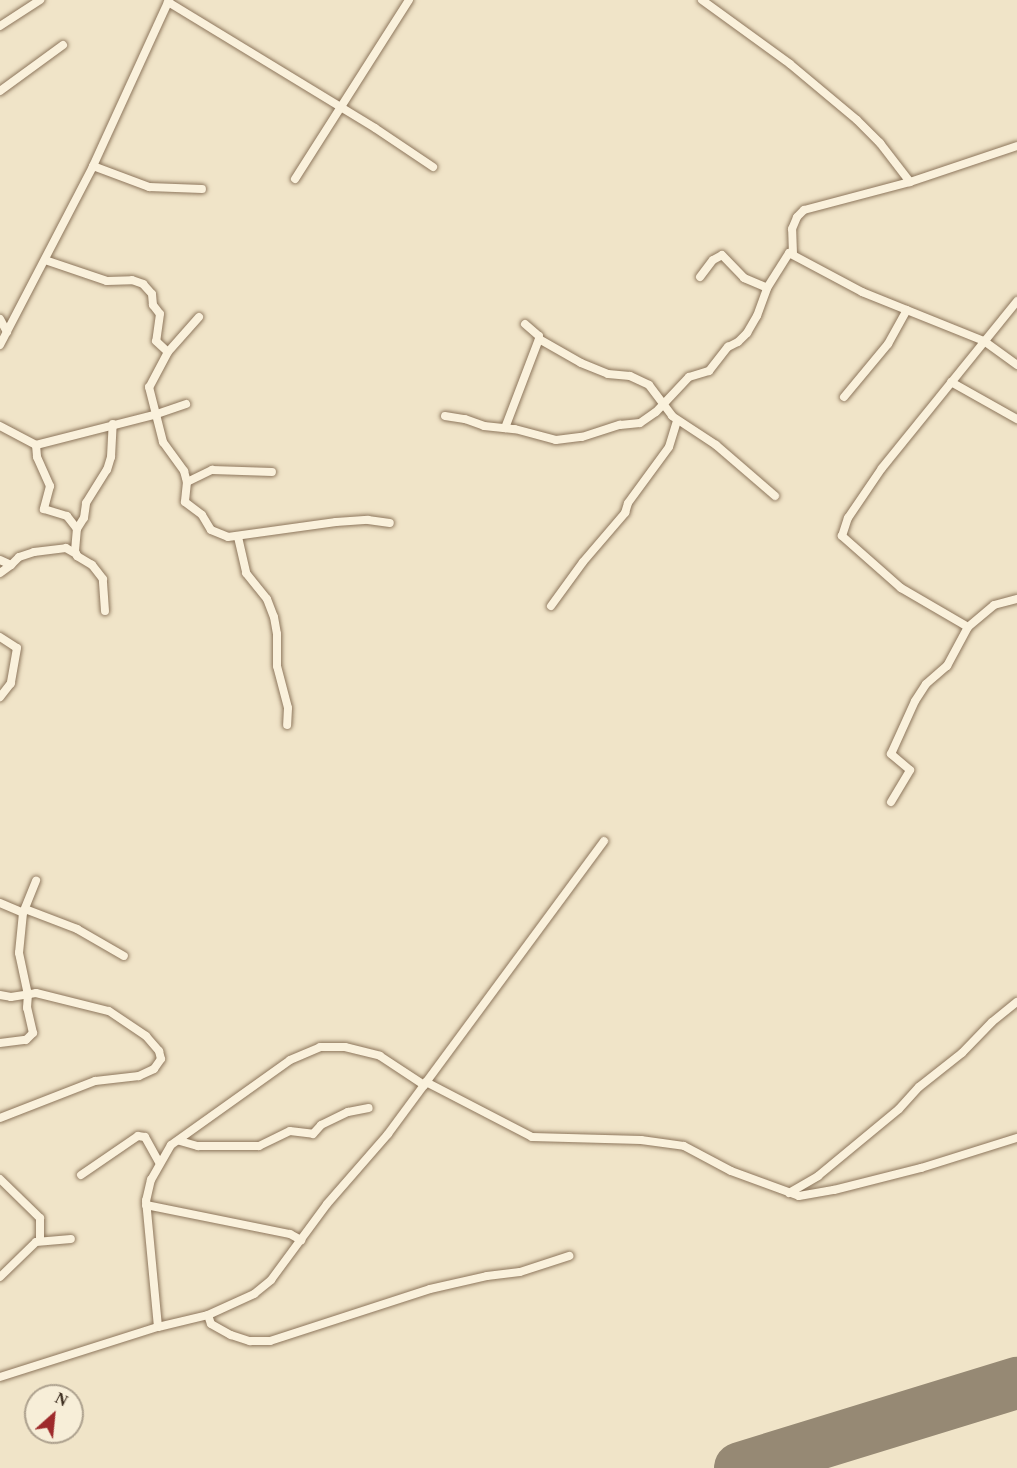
<!DOCTYPE html>
<style>
body{margin:0}
#map{position:relative;width:1017px;height:1468px;overflow:hidden;background:#f0e4c8;font-family:"Times New Roman",serif}
div>[style]{position:absolute}
[style*='--x']{left:calc(var(--x)*1px);top:calc(var(--y)*1px);width:calc(var(--w)*1px);rotate:calc(var(--a)*1deg)}
.runway>*{height:52px;margin:-26px;padding:0 26px;transform-origin:26px;border-radius:26px;background:#968974}
.roads{filter:drop-shadow(0 0 2px #8d765c) drop-shadow(0 0 2px #8d765c)}
.street>*{height:8px;margin:-4px;padding:0 4px;transform-origin:4px;border-radius:4px;background:#faf1dc}
span{translate:-50% -50%;white-space:nowrap;text-align:center;line-height:1.15;-webkit-text-stroke:6px #f7eed8;paint-order:stroke}
.north{position:absolute;left:24px;top:1384px;width:60px;height:60px;box-sizing:border-box;background:#f7eed8;border:2px solid #ada18e;border-radius:50%;rotate:27deg;font-size:16px;font-weight:700;line-height:24px;text-align:center;color:#3d2e20}
.north::after{content:'';display:block;margin:auto;width:21px;height:27px;background:#9e2a2b;clip-path:polygon(50% 0,100% 100%,50% 72%,0 100%)}
</style>
<div id="map">
<div class="runway">
<div style="--x:740;--y:1468;--w:290;--a:-17.1"></div>
</div>
<div class="roads">
<div class="street">
<div style="--x:702;--y:0;--w:109;--a:36"></div>
<div style="--x:790;--y:64;--w:87;--a:39.9"></div>
<div style="--x:857;--y:120;--w:33;--a:45"></div>
<div style="--x:880;--y:143;--w:49;--a:52.4"></div>
<div style="--x:168;--y:2;--w:242;--a:31.3"></div>
<div style="--x:375;--y:128;--w:70;--a:33.9"></div>
<div style="--x:0;--y:26;--w:48;--a:-33"></div>
<div style="--x:0;--y:91;--w:78;--a:-36.1"></div>
<div style="--x:93;--y:166;--w:60;--a:20.6"></div>
<div style="--x:149;--y:187;--w:53;--a:2.2"></div>
<div style="--x:295;--y:179;--w:212;--a:-57.5"></div>
<div style="--x:793;--y:254;--w:25;--a:-92"></div>
<div style="--x:792;--y:229;--w:13;--a:-67"></div>
<div style="--x:797;--y:217;--w:10;--a:-45"></div>
<div style="--x:804;--y:210;--w:110;--a:-14.8"></div>
<div style="--x:910;--y:182;--w:113;--a:-18.6"></div>
<div style="--x:45;--y:260;--w:65;--a:18.7"></div>
<div style="--x:107;--y:281;--w:25;--a:-2"></div>
<div style="--x:132;--y:280;--w:12;--a:20"></div>
<div style="--x:143;--y:284;--w:13;--a:48"></div>
<div style="--x:152;--y:294;--w:11;--a:85"></div>
<div style="--x:153;--y:305;--w:11;--a:52"></div>
<div style="--x:160;--y:314;--w:27;--a:98"></div>
<div style="--x:156;--y:341;--w:16;--a:43"></div>
<div style="--x:700;--y:277;--w:21;--a:-53"></div>
<div style="--x:713;--y:260;--w:10;--a:-29"></div>
<div style="--x:722;--y:255;--w:32;--a:46"></div>
<div style="--x:744;--y:278;--w:25;--a:23"></div>
<div style="--x:199;--y:317;--w:47;--a:131.5"></div>
<div style="--x:168;--y:352;--w:40;--a:118"></div>
<div style="--x:149;--y:387;--w:57;--a:75.7"></div>
<div style="--x:163;--y:442;--w:36;--a:54"></div>
<div style="--x:184;--y:471;--w:11;--a:75"></div>
<div style="--x:187;--y:482;--w:20;--a:96"></div>
<div style="--x:185;--y:502;--w:21;--a:37"></div>
<div style="--x:202;--y:515;--w:17;--a:59"></div>
<div style="--x:211;--y:530;--w:18;--a:22"></div>
<div style="--x:228;--y:537;--w:109;--a:-7.9"></div>
<div style="--x:336;--y:522;--w:32;--a:-4"></div>
<div style="--x:368;--y:520;--w:22;--a:8"></div>
<div style="--x:0;--y:319;--w:15;--a:62"></div>
<div style="--x:525;--y:324;--w:18;--a:41"></div>
<div style="--x:539;--y:336;--w:3;--a:90"></div>
<div style="--x:539;--y:339;--w:48;--a:29.7"></div>
<div style="--x:581;--y:363;--w:29;--a:22"></div>
<div style="--x:608;--y:374;--w:22;--a:5"></div>
<div style="--x:630;--y:376;--w:21;--a:25"></div>
<div style="--x:649;--y:385;--w:39;--a:53"></div>
<div style="--x:672;--y:416;--w:53;--a:33.4"></div>
<div style="--x:716;--y:445;--w:78;--a:40.8"></div>
<div style="--x:0;--y:345;--w:202;--a:-62.5"></div>
<div style="--x:93;--y:166;--w:183;--a:-65.4"></div>
<div style="--x:951;--y:382;--w:76;--a:29.3"></div>
<div style="--x:844;--y:397;--w:69;--a:-50.3"></div>
<div style="--x:888;--y:344;--w:39;--a:-61"></div>
<div style="--x:445;--y:416;--w:20;--a:9"></div>
<div style="--x:465;--y:419;--w:20;--a:20"></div>
<div style="--x:484;--y:426;--w:31;--a:6"></div>
<div style="--x:515;--y:429;--w:42;--a:15"></div>
<div style="--x:556;--y:440;--w:26;--a:-7"></div>
<div style="--x:582;--y:437;--w:40;--a:-18"></div>
<div style="--x:620;--y:425;--w:20;--a:-6"></div>
<div style="--x:640;--y:423;--w:19;--a:-35"></div>
<div style="--x:656;--y:412;--w:48;--a:-46.7"></div>
<div style="--x:689;--y:377;--w:21;--a:-17"></div>
<div style="--x:709;--y:371;--w:31;--a:-52"></div>
<div style="--x:728;--y:347;--w:11;--a:-27"></div>
<div style="--x:738;--y:342;--w:13;--a:-45"></div>
<div style="--x:747;--y:333;--w:20;--a:-60"></div>
<div style="--x:757;--y:316;--w:30;--a:-70"></div>
<div style="--x:767;--y:288;--w:41;--a:-57.8"></div>
<div style="--x:789;--y:253;--w:83;--a:28.1"></div>
<div style="--x:862;--y:292;--w:131;--a:21.9"></div>
<div style="--x:984;--y:341;--w:41;--a:36"></div>
<div style="--x:0;--y:426;--w:41;--a:27.8"></div>
<div style="--x:36;--y:445;--w:122;--a:-14.3"></div>
<div style="--x:154;--y:415;--w:34;--a:-19"></div>
<div style="--x:505;--y:428;--w:95;--a:-69.1"></div>
<div style="--x:36;--y:445;--w:12;--a:85"></div>
<div style="--x:37;--y:457;--w:32;--a:66"></div>
<div style="--x:50;--y:486;--w:24;--a:105"></div>
<div style="--x:44;--y:509;--w:24;--a:17"></div>
<div style="--x:67;--y:516;--w:16;--a:52"></div>
<div style="--x:187;--y:482;--w:28;--a:-26"></div>
<div style="--x:212;--y:470;--w:60;--a:1.9"></div>
<div style="--x:238;--y:537;--w:37;--a:77"></div>
<div style="--x:246;--y:573;--w:33;--a:51"></div>
<div style="--x:267;--y:599;--w:19;--a:69"></div>
<div style="--x:274;--y:617;--w:17;--a:80"></div>
<div style="--x:277;--y:634;--w:32;--a:90"></div>
<div style="--x:277;--y:666;--w:43;--a:75.3"></div>
<div style="--x:288;--y:708;--w:17;--a:93"></div>
<div style="--x:0;--y:560;--w:12;--a:24"></div>
<div style="--x:11;--y:565;--w:11;--a:-45"></div>
<div style="--x:19;--y:557;--w:16;--a:-18"></div>
<div style="--x:34;--y:552;--w:32;--a:-7"></div>
<div style="--x:66;--y:548;--w:12;--a:31"></div>
<div style="--x:0;--y:573;--w:14;--a:-36"></div>
<div style="--x:551;--y:606;--w:54;--a:-54"></div>
<div style="--x:583;--y:562;--w:65;--a:-49.4"></div>
<div style="--x:625;--y:513;--w:10;--a:-73"></div>
<div style="--x:628;--y:503;--w:69;--a:-53.8"></div>
<div style="--x:669;--y:447;--w:28;--a:-73"></div>
<div style="--x:105;--y:611;--w:32;--a:-94"></div>
<div style="--x:103;--y:579;--w:18;--a:-128"></div>
<div style="--x:92;--y:565;--w:17;--a:-149"></div>
<div style="--x:77;--y:556;--w:5;--a:-112"></div>
<div style="--x:75;--y:551;--w:22;--a:-85"></div>
<div style="--x:77;--y:529;--w:13;--a:-58"></div>
<div style="--x:84;--y:518;--w:15;--a:-82"></div>
<div style="--x:86;--y:503;--w:39;--a:-58"></div>
<div style="--x:107;--y:470;--w:14;--a:-73"></div>
<div style="--x:111;--y:457;--w:33;--a:-87"></div>
<div style="--x:968;--y:627;--w:78;--a:-149.8"></div>
<div style="--x:901;--y:588;--w:79;--a:-138.6"></div>
<div style="--x:842;--y:536;--w:19;--a:-72"></div>
<div style="--x:848;--y:518;--w:60;--a:-55.8"></div>
<div style="--x:882;--y:468;--w:215;--a:-51"></div>
<div style="--x:0;--y:637;--w:20;--a:33"></div>
<div style="--x:17;--y:648;--w:36;--a:100"></div>
<div style="--x:11;--y:683;--w:18;--a:128"></div>
<div style="--x:891;--y:802;--w:37;--a:-59"></div>
<div style="--x:910;--y:770;--w:25;--a:-140"></div>
<div style="--x:891;--y:754;--w:58;--a:-65.6"></div>
<div style="--x:915;--y:701;--w:20;--a:-57"></div>
<div style="--x:926;--y:684;--w:28;--a:-41"></div>
<div style="--x:947;--y:666;--w:44;--a:-61.7"></div>
<div style="--x:968;--y:627;--w:34;--a:-40"></div>
<div style="--x:994;--y:605;--w:24;--a:-15"></div>
<div style="--x:0;--y:903;--w:25;--a:23"></div>
<div style="--x:25;--y:909;--w:56;--a:21"></div>
<div style="--x:77;--y:929;--w:54;--a:29.9"></div>
<div style="--x:0;--y:995;--w:11;--a:10"></div>
<div style="--x:11;--y:997;--w:25;--a:-9"></div>
<div style="--x:36;--y:993;--w:75;--a:13.9"></div>
<div style="--x:109;--y:1011;--w:45;--a:34"></div>
<div style="--x:146;--y:1036;--w:20;--a:49"></div>
<div style="--x:159;--y:1051;--w:8;--a:76"></div>
<div style="--x:161;--y:1059;--w:12;--a:125"></div>
<div style="--x:154;--y:1069;--w:17;--a:155"></div>
<div style="--x:139;--y:1076;--w:44;--a:173.5"></div>
<div style="--x:95;--y:1081;--w:102;--a:158.7"></div>
<div style="--x:0;--y:1043;--w:26;--a:-7"></div>
<div style="--x:26;--y:1040;--w:10;--a:-45"></div>
<div style="--x:33;--y:1033;--w:26;--a:-103"></div>
<div style="--x:27;--y:1008;--w:13;--a:-86"></div>
<div style="--x:28;--y:995;--w:43;--a:-102.1"></div>
<div style="--x:19;--y:953;--w:40;--a:-84.3"></div>
<div style="--x:23;--y:913;--w:35;--a:-68"></div>
<div style="--x:426;--y:1082;--w:119;--a:27.4"></div>
<div style="--x:532;--y:1137;--w:109;--a:1.6"></div>
<div style="--x:641;--y:1140;--w:43;--a:7.9"></div>
<div style="--x:684;--y:1146;--w:53;--a:28"></div>
<div style="--x:731;--y:1171;--w:72;--a:20.2"></div>
<div style="--x:799;--y:1196;--w:36;--a:-10"></div>
<div style="--x:834;--y:1190;--w:90;--a:-14.2"></div>
<div style="--x:921;--y:1168;--w:101;--a:-17.4"></div>
<div style="--x:180;--y:1141;--w:19;--a:16"></div>
<div style="--x:198;--y:1146;--w:61;--a:0"></div>
<div style="--x:259;--y:1146;--w:34;--a:-26"></div>
<div style="--x:290;--y:1131;--w:23;--a:7"></div>
<div style="--x:313;--y:1134;--w:12;--a:-48"></div>
<div style="--x:321;--y:1125;--w:30;--a:-26"></div>
<div style="--x:348;--y:1112;--w:21;--a:-11"></div>
<div style="--x:81;--y:1175;--w:69;--a:-34.4"></div>
<div style="--x:138;--y:1136;--w:7;--a:8"></div>
<div style="--x:145;--y:1137;--w:29;--a:61"></div>
<div style="--x:0;--y:1179;--w:56;--a:44.3"></div>
<div style="--x:40;--y:1218;--w:22;--a:90"></div>
<div style="--x:789;--y:1193;--w:34;--a:-30"></div>
<div style="--x:818;--y:1176;--w:105;--a:-39.6"></div>
<div style="--x:899;--y:1109;--w:30;--a:-48"></div>
<div style="--x:919;--y:1087;--w:55;--a:-38.3"></div>
<div style="--x:962;--y:1053;--w:43;--a:-45.9"></div>
<div style="--x:992;--y:1022;--w:32;--a:-39"></div>
<div style="--x:146;--y:1205;--w:147;--a:11.4"></div>
<div style="--x:290;--y:1234;--w:13;--a:29"></div>
<div style="--x:0;--y:1277;--w:50;--a:-44.2"></div>
<div style="--x:36;--y:1242;--w:35;--a:-5"></div>
<div style="--x:208;--y:1315;--w:9;--a:72"></div>
<div style="--x:211;--y:1324;--w:23;--a:29"></div>
<div style="--x:231;--y:1335;--w:20;--a:18"></div>
<div style="--x:250;--y:1341;--w:20;--a:0"></div>
<div style="--x:270;--y:1341;--w:168;--a:-18"></div>
<div style="--x:430;--y:1289;--w:58;--a:-12.8"></div>
<div style="--x:487;--y:1276;--w:33;--a:-7"></div>
<div style="--x:520;--y:1272;--w:52;--a:-18.1"></div>
<div style="--x:158;--y:1327;--w:127;--a:-95.4"></div>
<div style="--x:146;--y:1201;--w:22;--a:-77"></div>
<div style="--x:151;--y:1180;--w:40;--a:-60.3"></div>
<div style="--x:171;--y:1145;--w:146;--a:-35.5"></div>
<div style="--x:290;--y:1060;--w:33;--a:-23"></div>
<div style="--x:320;--y:1047;--w:25;--a:0"></div>
<div style="--x:345;--y:1047;--w:36;--a:14"></div>
<div style="--x:380;--y:1056;--w:53;--a:33.4"></div>
<div style="--x:0;--y:1377;--w:166;--a:-17.6"></div>
<div style="--x:158;--y:1327;--w:51;--a:-13.5"></div>
<div style="--x:208;--y:1315;--w:51;--a:-24.5"></div>
<div style="--x:254;--y:1294;--w:22;--a:-39"></div>
<div style="--x:271;--y:1280;--w:94;--a:-53.6"></div>
<div style="--x:327;--y:1204;--w:93;--a:-48.9"></div>
<div style="--x:388;--y:1134;--w:364;--a:-53.6"></div>
</div>
</div>
<div class="north">N</div>
</div>
